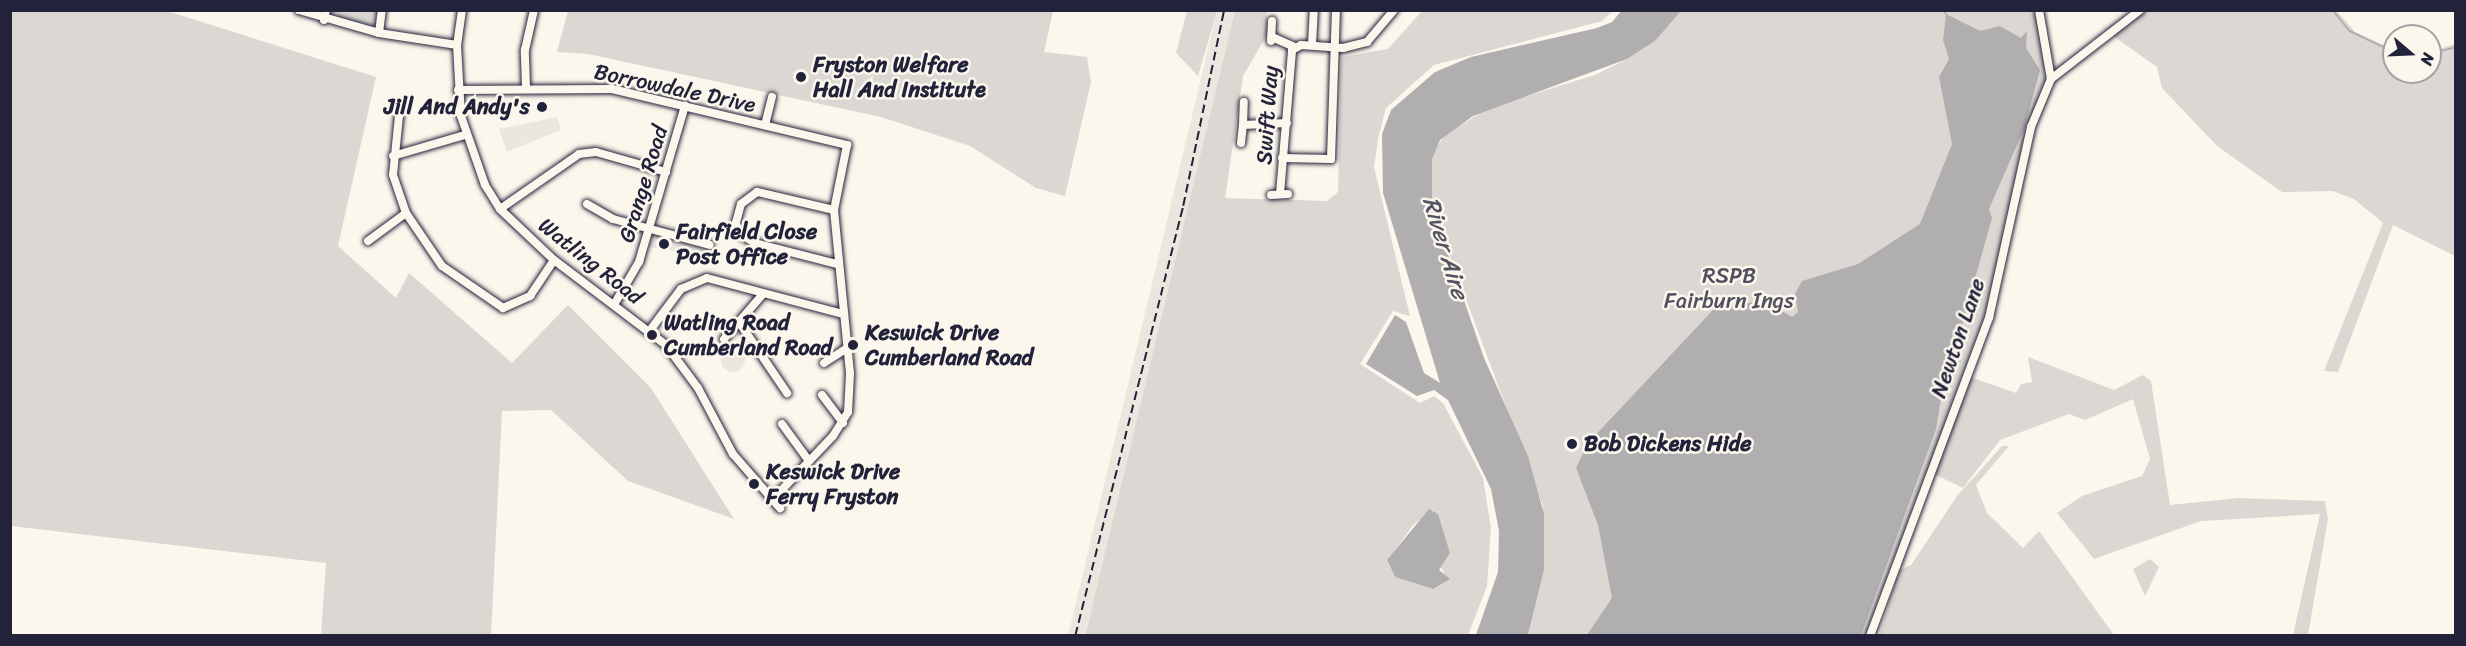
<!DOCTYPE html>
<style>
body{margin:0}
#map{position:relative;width:2466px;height:646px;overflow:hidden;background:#fbf7ec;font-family:Sriracha,sans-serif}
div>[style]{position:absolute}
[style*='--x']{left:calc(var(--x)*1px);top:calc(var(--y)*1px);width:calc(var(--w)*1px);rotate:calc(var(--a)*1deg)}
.built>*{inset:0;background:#ebe7df}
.round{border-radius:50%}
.green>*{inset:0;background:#dbd8d3}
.water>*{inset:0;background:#b1aeb0}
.stream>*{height:1.5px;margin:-0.75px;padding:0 0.75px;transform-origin:0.75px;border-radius:0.75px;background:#b1aeb0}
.roads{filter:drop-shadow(0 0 2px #22223b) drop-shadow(0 0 2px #22223b)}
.minor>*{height:8px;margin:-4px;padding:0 4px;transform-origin:4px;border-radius:4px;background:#fbf7ec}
.rail>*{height:1.5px;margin-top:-0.75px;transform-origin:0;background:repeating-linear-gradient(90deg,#22223b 0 9px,transparent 0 13.5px)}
.dots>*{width:16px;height:16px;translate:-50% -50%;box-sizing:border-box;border:3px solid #fbf7ec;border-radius:50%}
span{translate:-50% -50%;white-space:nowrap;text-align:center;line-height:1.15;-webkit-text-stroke:5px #fbf7ec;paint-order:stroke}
.poi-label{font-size:22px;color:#22223b;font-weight:700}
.left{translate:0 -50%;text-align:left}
.right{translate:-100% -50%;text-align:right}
.street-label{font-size:22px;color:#22223b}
.park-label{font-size:22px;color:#505061}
.water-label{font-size:24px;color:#545364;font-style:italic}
.frame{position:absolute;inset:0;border:12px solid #22223b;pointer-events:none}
.north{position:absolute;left:2382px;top:24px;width:60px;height:60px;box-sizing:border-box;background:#fbf7ec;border:2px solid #a4a2a5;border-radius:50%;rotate:109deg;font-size:16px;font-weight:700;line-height:24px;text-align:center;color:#22223b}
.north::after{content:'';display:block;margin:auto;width:21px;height:27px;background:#22223b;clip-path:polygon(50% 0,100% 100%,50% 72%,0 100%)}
</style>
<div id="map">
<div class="built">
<div style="clip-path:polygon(1217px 11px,1235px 11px,1229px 48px,1085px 635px,1068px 636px)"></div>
<div style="clip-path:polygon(557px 117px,561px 130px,507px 152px,499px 129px)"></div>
<div style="clip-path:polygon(649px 230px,710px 245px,707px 257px,644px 246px)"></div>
<div class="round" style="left:721px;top:348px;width:24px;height:24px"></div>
</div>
<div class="green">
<div style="clip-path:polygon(11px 10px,167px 11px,376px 77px,338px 246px,396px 298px,409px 273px,512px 363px,568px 305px,651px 388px,734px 519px,628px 481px,551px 410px,502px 411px,491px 636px,321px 635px,326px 563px,11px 526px)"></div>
<div style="clip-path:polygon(2336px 10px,2355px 32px,2394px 50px,2394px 72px,2430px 72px,2430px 52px,2455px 44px,2455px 256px,2393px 225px,2338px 372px,2324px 371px,2383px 223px,2354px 199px,2333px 191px,2282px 192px,2217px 146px,2162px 88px,2157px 67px,2109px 33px,2140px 11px)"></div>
<div style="clip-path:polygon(326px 11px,382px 11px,379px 33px,324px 20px)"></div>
<div style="clip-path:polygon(568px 11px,1053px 11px,1044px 52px,1087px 57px,1091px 82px,1065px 196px,1036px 188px,970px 146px,881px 117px,588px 54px,557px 52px)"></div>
<div style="clip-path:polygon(1187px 11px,1217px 11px,1198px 76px,1176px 53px)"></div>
<div style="clip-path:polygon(evenodd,1235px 11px,1267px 11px,1267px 35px,1243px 76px,1225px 198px,1327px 201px,1338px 192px,1341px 57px,1388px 49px,1422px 11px,1613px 11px,1602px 21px,1434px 65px,1386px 108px,1378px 139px,1374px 167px,1410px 316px,1393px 311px,1360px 364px,1420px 403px,1434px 396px,1443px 403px,1483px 478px,1491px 528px,1487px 586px,1468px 635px,1085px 636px,1235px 11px,1433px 510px,1450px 553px,1439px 565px,1444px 572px,1433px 589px,1395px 577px,1387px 561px,1413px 525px,1433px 510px)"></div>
<div style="clip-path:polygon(1681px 11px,2037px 11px,2046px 87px,2025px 136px,1983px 326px,1868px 635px,1528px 635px,1544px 570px,1543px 506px,1432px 208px,1428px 182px,1433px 152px,1445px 135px,1490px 107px,1595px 75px,1627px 59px,1655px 41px)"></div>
<div style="clip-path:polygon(2028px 357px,2114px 390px,2143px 375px,2151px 381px,2170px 505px,2239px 498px,2325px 501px,2328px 519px,2308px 635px,2293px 635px,2320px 514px,2201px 521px,2094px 559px,2057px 513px,2082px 496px,2142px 476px,2150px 459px,2133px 399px,2085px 420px,2069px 414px,2000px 440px,1963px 488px,1932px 473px,1970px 377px,2016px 393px,2021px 384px,2032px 382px)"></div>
<div style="clip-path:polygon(2002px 446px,2009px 446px,1976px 485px,1987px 513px,2023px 548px,2039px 531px,2114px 635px,1879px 636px,1899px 570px,1911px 565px,1957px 496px)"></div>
<div style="clip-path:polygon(2150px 559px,2159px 567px,2145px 596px,2133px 569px)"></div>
</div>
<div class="water">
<div style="clip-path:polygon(1622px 10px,1681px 11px,1655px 41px,1627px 59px,1473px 116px,1440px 140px,1432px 159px,1432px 208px,1484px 358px,1528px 456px,1544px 514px,1544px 570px,1528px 635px,1476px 635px,1498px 572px,1499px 531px,1491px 489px,1448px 400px,1434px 390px,1417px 396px,1366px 364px,1395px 315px,1406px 322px,1424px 373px,1440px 383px,1383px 193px,1382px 134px,1391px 110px,1435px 72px,1471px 57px,1597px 28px,1612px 22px)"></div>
<div style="clip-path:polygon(1946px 14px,1980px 31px,2000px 26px,2021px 38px,2027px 31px,2026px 48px,2040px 70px,2024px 129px,1989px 209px,1992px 218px,1946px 382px,1931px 382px,1942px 392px,1936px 429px,1861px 635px,1587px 635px,1612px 598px,1598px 525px,1576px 468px,1588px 443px,1713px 310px,1764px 300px,1792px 317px,1798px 312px,1795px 294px,1802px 281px,1858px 264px,1920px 224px,1952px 144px,1939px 77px,1949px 59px,1943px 40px)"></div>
<div style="clip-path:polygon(1429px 509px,1438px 514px,1450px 553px,1439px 570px,1450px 579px,1433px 589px,1395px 577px,1387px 560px)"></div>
</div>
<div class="stream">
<div style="--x:1945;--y:10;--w:4;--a:76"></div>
<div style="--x:2333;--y:10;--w:27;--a:51"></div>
<div style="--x:2350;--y:31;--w:49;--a:25.5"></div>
<div style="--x:2430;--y:54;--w:27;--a:-15"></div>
</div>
<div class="roads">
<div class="minor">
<div style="--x:299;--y:10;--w:83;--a:16"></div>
<div style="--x:379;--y:33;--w:79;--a:8.7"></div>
<div style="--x:462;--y:10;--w:35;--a:98"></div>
<div style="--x:457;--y:45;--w:71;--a:86.8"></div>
<div style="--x:461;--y:116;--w:73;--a:70.8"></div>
<div style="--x:485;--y:185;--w:28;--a:58"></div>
<div style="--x:500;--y:209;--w:74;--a:43.4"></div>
<div style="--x:554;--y:260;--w:141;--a:37.2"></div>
<div style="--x:666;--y:345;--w:54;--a:53.3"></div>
<div style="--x:698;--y:388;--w:75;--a:62.1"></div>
<div style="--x:733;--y:454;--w:72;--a:49"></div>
<div style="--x:324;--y:20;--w:10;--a:-79"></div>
<div style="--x:379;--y:33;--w:23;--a:-83"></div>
<div style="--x:1272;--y:37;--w:24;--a:24"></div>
<div style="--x:1271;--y:41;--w:20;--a:-87"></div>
<div style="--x:1312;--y:45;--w:35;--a:-87"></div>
<div style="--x:2051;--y:79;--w:113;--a:-37.8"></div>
<div style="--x:526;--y:86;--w:36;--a:-92"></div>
<div style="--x:525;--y:50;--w:41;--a:-77.3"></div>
<div style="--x:458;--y:90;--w:154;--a:-0.4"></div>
<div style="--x:612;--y:89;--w:242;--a:13.4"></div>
<div style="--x:847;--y:145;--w:66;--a:101.3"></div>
<div style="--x:834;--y:210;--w:165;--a:84.4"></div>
<div style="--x:850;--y:374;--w:38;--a:93"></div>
<div style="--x:848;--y:412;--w:28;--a:122"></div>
<div style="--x:833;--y:436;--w:88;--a:133.6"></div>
<div style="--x:400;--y:106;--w:69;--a:95.8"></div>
<div style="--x:393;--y:175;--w:40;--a:71.1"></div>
<div style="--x:406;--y:213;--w:64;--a:55.8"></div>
<div style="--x:442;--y:266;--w:74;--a:34.5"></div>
<div style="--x:503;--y:308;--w:30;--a:-24"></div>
<div style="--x:530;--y:296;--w:43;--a:-56.3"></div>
<div style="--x:765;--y:125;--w:29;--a:-76"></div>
<div style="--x:1243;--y:125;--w:23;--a:-88"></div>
<div style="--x:1241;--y:143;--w:18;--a:-84"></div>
<div style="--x:1243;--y:125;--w:44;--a:-2.6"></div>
<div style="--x:393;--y:156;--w:75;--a:-16.3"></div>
<div style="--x:1282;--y:158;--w:49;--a:1.2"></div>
<div style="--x:1331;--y:159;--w:149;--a:-88.1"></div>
<div style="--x:1280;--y:194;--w:144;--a:-85.2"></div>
<div style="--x:1292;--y:50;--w:10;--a:-29"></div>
<div style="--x:1301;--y:45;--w:42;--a:4.1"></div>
<div style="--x:1343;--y:48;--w:25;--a:-14"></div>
<div style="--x:1367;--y:42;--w:42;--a:-49.8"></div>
<div style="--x:1271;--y:195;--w:17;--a:-3"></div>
<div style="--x:587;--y:204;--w:30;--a:30"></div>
<div style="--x:613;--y:219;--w:100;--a:15"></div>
<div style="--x:500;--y:209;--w:96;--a:-34.8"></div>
<div style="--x:579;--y:154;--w:17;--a:-7"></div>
<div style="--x:596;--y:152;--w:73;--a:15.9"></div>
<div style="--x:834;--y:210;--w:79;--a:-166.8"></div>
<div style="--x:757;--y:192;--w:20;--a:143"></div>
<div style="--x:741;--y:204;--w:20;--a:105"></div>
<div style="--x:736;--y:223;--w:10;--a:73"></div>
<div style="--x:739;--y:233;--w:19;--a:32"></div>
<div style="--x:755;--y:243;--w:85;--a:14.4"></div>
<div style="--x:368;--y:241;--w:47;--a:-36.4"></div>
<div style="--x:615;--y:303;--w:48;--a:-59.7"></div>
<div style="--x:639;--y:262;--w:163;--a:-73.6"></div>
<div style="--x:739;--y:322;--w:86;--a:55.9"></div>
<div style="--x:651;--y:329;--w:50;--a:-53.1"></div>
<div style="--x:681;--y:289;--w:28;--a:-23"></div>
<div style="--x:707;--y:278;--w:141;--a:14.8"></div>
<div style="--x:724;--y:339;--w:60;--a:-49.1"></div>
<div style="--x:824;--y:363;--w:27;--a:-33"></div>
<div style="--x:822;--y:395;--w:35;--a:53"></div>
<div style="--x:782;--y:424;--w:46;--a:53.9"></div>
<div style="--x:1870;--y:636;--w:340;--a:-69.5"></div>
<div style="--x:1989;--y:318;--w:196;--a:-77.6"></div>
<div style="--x:2031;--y:127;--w:52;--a:-67.4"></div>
<div style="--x:2051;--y:79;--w:70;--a:-99.9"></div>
</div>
</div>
<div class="rail">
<div style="--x:1075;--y:636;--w:443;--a:-75.9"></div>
<div style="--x:1183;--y:206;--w:200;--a:-78.2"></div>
</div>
<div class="dots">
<div style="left:801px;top:77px;background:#22223b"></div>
<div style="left:542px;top:107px;background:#22223b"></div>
<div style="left:664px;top:244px;background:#22223b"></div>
<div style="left:652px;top:335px;background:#22223b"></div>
<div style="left:853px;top:345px;background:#22223b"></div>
<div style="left:1572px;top:444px;background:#22223b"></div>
<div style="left:754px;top:484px;background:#22223b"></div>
</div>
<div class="poi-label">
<span class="left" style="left:813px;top:77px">Fryston Welfare<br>Hall And Institute</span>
<span class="right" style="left:530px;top:107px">Jill And Andy's</span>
<span class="left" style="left:676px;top:244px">Fairfield Close<br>Post Office</span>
<span class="left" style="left:664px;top:335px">Watling Road<br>Cumberland Road</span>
<span class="left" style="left:865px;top:345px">Keswick Drive<br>Cumberland Road</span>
<span class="left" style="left:1584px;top:444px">Bob Dickens Hide</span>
<span class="left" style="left:766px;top:484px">Keswick Drive<br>Ferry Fryston</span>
</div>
<div class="street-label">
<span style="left:675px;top:88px;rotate:12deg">Borrowdale Drive</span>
<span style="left:1267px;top:115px;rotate:-86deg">Swift Way</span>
<span style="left:643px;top:184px;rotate:-73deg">Grange Road</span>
<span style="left:591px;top:261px;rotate:38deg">Watling Road</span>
<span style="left:1958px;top:338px;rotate:-71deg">Newton Lane</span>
</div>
<div class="park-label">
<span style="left:1729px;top:288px">RSPB<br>Fairburn Ings</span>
</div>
<div class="water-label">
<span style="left:1445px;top:248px;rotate:73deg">River Aire</span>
</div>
<div class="frame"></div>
<div class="north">N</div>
</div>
